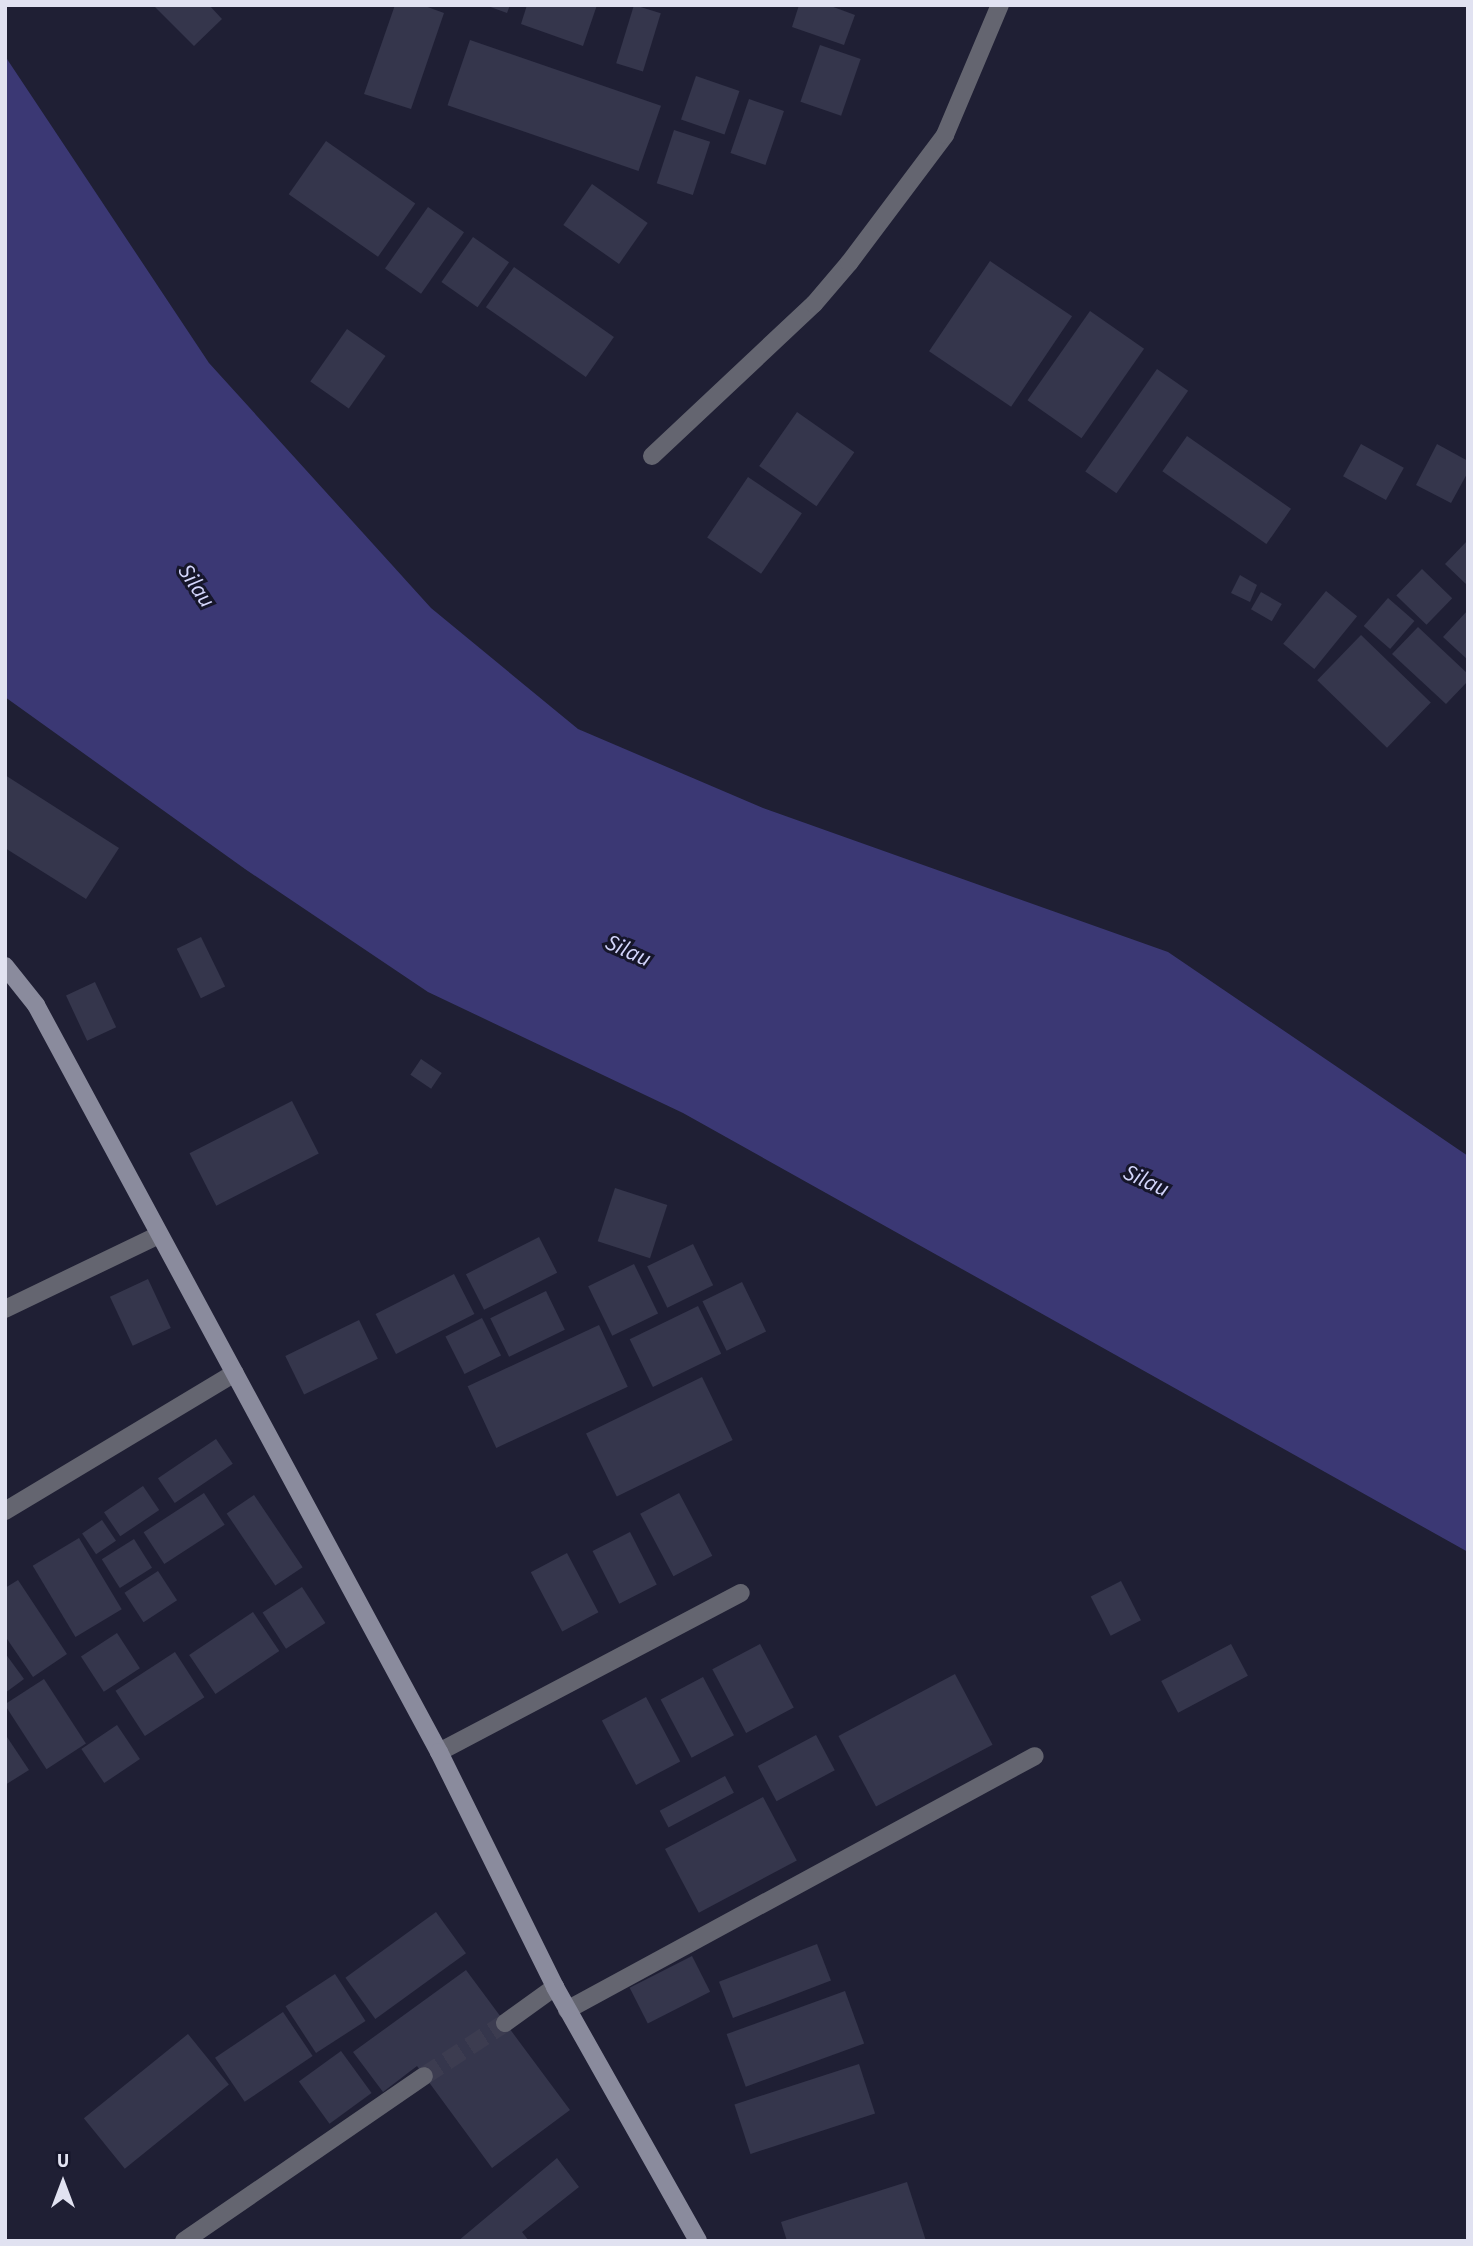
<!DOCTYPE html>
<style>
body{margin:0}
#map{position:relative;width:1473px;height:2246px;overflow:hidden;background:#1f1f34;font-family:"Source Sans 3",sans-serif}
div>[style]{position:absolute}
[style*='--x']{left:calc(var(--x)*1px);top:calc(var(--y)*1px);width:calc(var(--w)*1px);rotate:calc(var(--a)*1deg)}
.water>*{inset:0;background:#3b3874}
.building>*{inset:0;background:#35364c;transform-origin:0 0}
.street-tunnel>*{height:18px;margin-top:-9px;transform-origin:0;background:repeating-linear-gradient(90deg,#3c3c50 0 18px,transparent 0 27px)}
.lane>*{height:18px;margin:-9px;padding:0 9px;transform-origin:9px;border-radius:9px;background:#646570}
.street>*{height:18px;margin:-9px;padding:0 9px;transform-origin:9px;border-radius:9px;background:#646570}
.secondary>*{height:18px;margin:-9px;padding:0 9px;transform-origin:9px;border-radius:9px;background:#8a8b9d}
span{translate:-50% -50%;white-space:nowrap;text-align:center;line-height:1.15;-webkit-text-stroke:6px #16162a;paint-order:stroke}
.water-label{font-size:23px;color:#d4d6fc;font-style:italic}
.frame{position:absolute;inset:0;border:7px solid #e1e2f1;pointer-events:none}
.north{position:absolute;left:28px;top:2148px;width:70px;height:70px;-webkit-text-stroke:5px #16162a;paint-order:stroke;rotate:0deg;font-size:19px;font-weight:700;line-height:28px;text-align:center;color:#e1e2f1}
.north::after{content:'';display:block;margin:auto;width:24px;height:32px;background:#e1e2f1;clip-path:polygon(50% 0,100% 100%,50% 72%,0 100%)}
</style>
<div id="map">
<div class="water">
<div style="clip-path:polygon(5px 56px,209px 363px,431px 608px,578px 729px,763px 808px,1168px 952px,1468px 1156px,1468px 1552px,683px 1113px,428px 992px,245px 869px,5px 697px)"></div>
</div>
<div class="building">
<div style="clip-path:polygon(153px 5px,209px 5px,222px 19px,194px 46px)"></div>
<div style="clip-path:polygon(395px 5px,422px 5px,444px 13px,411px 109px,364px 94px)"></div>
<div style="clip-path:polygon(485px 5px,510px 5px,507px 13px)"></div>
<div style="clip-path:polygon(527px 5px,597px 5px,583px 46px,521px 24px)"></div>
<div style="left:634px;top:5px;width:28px;height:61px;rotate:17deg"></div>
<div style="clip-path:polygon(799px 5px,828px 5px,855px 15px,844px 45px,792px 27px)"></div>
<div style="left:470px;top:40px;width:202px;height:69px;rotate:19deg"></div>
<div style="left:820px;top:45px;width:43px;height:60px;rotate:19deg"></div>
<div style="left:696px;top:76px;width:46px;height:46px;rotate:19deg"></div>
<div style="left:749px;top:99px;width:37px;height:57px;rotate:19deg"></div>
<div style="left:674px;top:130px;width:38px;height:56px;rotate:18deg"></div>
<div style="left:326px;top:141px;width:109px;height:65px;rotate:35deg"></div>
<div style="left:592px;top:184px;width:68px;height:50px;rotate:35deg"></div>
<div style="left:428px;top:207px;width:44px;height:75px;rotate:35deg"></div>
<div style="left:473px;top:237px;width:44px;height:55px;rotate:35deg"></div>
<div style="left:990px;top:261px;width:99px;height:109px;rotate:34deg"></div>
<div style="left:514px;top:267px;width:122px;height:49px;rotate:35deg"></div>
<div style="left:1090px;top:311px;width:66px;height:109px;rotate:35deg"></div>
<div style="left:347px;top:329px;width:47px;height:64px;rotate:35deg"></div>
<div style="left:1157px;top:369px;width:38px;height:125px;rotate:35deg"></div>
<div style="left:797px;top:412px;width:70px;height:66px;rotate:35deg"></div>
<div style="left:1187px;top:436px;width:127px;height:43px;rotate:35deg"></div>
<div style="left:1361px;top:444px;width:49px;height:37px;rotate:29deg"></div>
<div style="clip-path:polygon(1437px 444px,1468px 461px,1468px 472px,1451px 503px,1416px 485px)"></div>
<div style="left:748px;top:477px;width:65px;height:73px;rotate:34deg"></div>
<div style="clip-path:polygon(1468px 540px,1468px 586px,1445px 564px)"></div>
<div style="left:1422px;top:569px;width:42px;height:37px;rotate:44deg"></div>
<div style="clip-path:polygon(1240px 575px,1257px 585px,1250px 602px,1231px 593px)"></div>
<div style="left:1326px;top:591px;width:40px;height:68px;rotate:39deg"></div>
<div style="left:1261px;top:592px;width:24px;height:20px;rotate:30deg"></div>
<div style="left:1388px;top:598px;width:35px;height:37px;rotate:41deg"></div>
<div style="clip-path:polygon(1468px 610px,1468px 660px,1443px 637px)"></div>
<div style="clip-path:polygon(1418px 627px,1468px 674px,1468px 681px,1446px 704px,1392px 654px)"></div>
<div style="left:1361px;top:635px;width:97px;height:63px;rotate:44deg"></div>
<div style="clip-path:polygon(5px 775px,119px 848px,86px 899px,5px 848px)"></div>
<div style="left:201px;top:937px;width:55px;height:27px;rotate:64deg"></div>
<div style="left:95px;top:982px;width:50px;height:32px;rotate:65deg"></div>
<div style="left:421px;top:1059px;width:25px;height:19px;rotate:34deg"></div>
<div style="left:292px;top:1101px;width:59px;height:115px;rotate:63deg"></div>
<div style="left:615px;top:1188px;width:55px;height:56px;rotate:18deg"></div>
<div style="left:539px;top:1237px;width:40px;height:82px;rotate:63deg"></div>
<div style="left:693px;top:1244px;width:46px;height:51px;rotate:64deg"></div>
<div style="left:634px;top:1264px;width:55px;height:51px;rotate:64deg"></div>
<div style="left:454px;top:1274px;width:45px;height:88px;rotate:63deg"></div>
<div style="left:148px;top:1279px;width:54px;height:42px;rotate:65deg"></div>
<div style="left:742px;top:1282px;width:55px;height:44px;rotate:64deg"></div>
<div style="left:546px;top:1291px;width:43px;height:62px;rotate:64deg"></div>
<div style="left:698px;top:1306px;width:53px;height:76px;rotate:64deg"></div>
<div style="left:482px;top:1318px;width:42px;height:41px;rotate:63deg"></div>
<div style="left:359px;top:1320px;width:43px;height:82px;rotate:64deg"></div>
<div style="left:599px;top:1325px;width:68px;height:145px;rotate:65deg"></div>
<div style="left:702px;top:1377px;width:70px;height:129px;rotate:64deg"></div>
<div style="left:216px;top:1439px;width:30px;height:70px;rotate:56deg"></div>
<div style="left:143px;top:1486px;width:29px;height:47px;rotate:56deg"></div>
<div style="left:204px;top:1493px;width:38px;height:72px;rotate:57deg"></div>
<div style="left:679px;top:1493px;width:71px;height:44px;rotate:62deg"></div>
<div style="left:254px;top:1495px;width:87px;height:33px;rotate:56deg"></div>
<div style="left:102px;top:1520px;width:25px;height:24px;rotate:56deg"></div>
<div style="left:630px;top:1532px;width:59px;height:42px;rotate:63deg"></div>
<div style="left:79px;top:1538px;width:83px;height:54px;rotate:59deg"></div>
<div style="left:134px;top:1539px;width:34px;height:38px;rotate:58deg"></div>
<div style="left:567px;top:1553px;width:67px;height:41px;rotate:62deg"></div>
<div style="left:158px;top:1571px;width:35px;height:40px;rotate:57deg"></div>
<div style="clip-path:polygon(18px 1580px,67px 1654px,33px 1677px,5px 1636px,5px 1588px)"></div>
<div style="left:1121px;top:1581px;width:44px;height:34px;rotate:63deg"></div>
<div style="left:302px;top:1587px;width:43px;height:47px;rotate:57deg"></div>
<div style="left:253px;top:1612px;width:47px;height:77px;rotate:56deg"></div>
<div style="left:117px;top:1633px;width:42px;height:43px;rotate:57deg"></div>
<div style="left:760px;top:1644px;width:72px;height:54px;rotate:62deg"></div>
<div style="left:1231px;top:1644px;width:36px;height:79px;rotate:62deg"></div>
<div style="left:175px;top:1652px;width:54px;height:71px;rotate:57deg"></div>
<div style="clip-path:polygon(5px 1653px,24px 1679px,5px 1693px)"></div>
<div style="left:955px;top:1674px;width:80px;height:132px;rotate:62deg"></div>
<div style="left:703px;top:1677px;width:66px;height:48px;rotate:62deg"></div>
<div style="left:44px;top:1679px;width:77px;height:47px;rotate:57deg"></div>
<div style="left:646px;top:1697px;width:73px;height:50px;rotate:62deg"></div>
<div style="left:117px;top:1725px;width:41px;height:43px;rotate:56deg"></div>
<div style="clip-path:polygon(5px 1734px,29px 1770px,5px 1785px)"></div>
<div style="left:816px;top:1735px;width:40px;height:66px;rotate:62deg"></div>
<div style="left:725px;top:1776px;width:19px;height:74px;rotate:62deg"></div>
<div style="left:763px;top:1797px;width:72px;height:111px;rotate:62deg"></div>
<div style="left:436px;top:1912px;width:51px;height:112px;rotate:54deg"></div>
<div style="left:817px;top:1944px;width:39px;height:105px;rotate:69deg"></div>
<div style="left:692px;top:1956px;width:40px;height:70px;rotate:63deg"></div>
<div style="clip-path:polygon(466px 1970px,570px 2110px,492px 2168px,417px 2066px,383px 2092px,353px 2052px)"></div>
<div style="left:335px;top:1974px;width:56px;height:59px;rotate:57deg"></div>
<div style="left:845px;top:1991px;width:56px;height:126px;rotate:70deg"></div>
<div style="left:283px;top:2012px;width:53px;height:82px;rotate:56deg"></div>
<div style="left:188px;top:2034px;width:65px;height:134px;rotate:51deg"></div>
<div style="left:341px;top:2051px;width:52px;height:52px;rotate:54deg"></div>
<div style="left:859px;top:2064px;width:52px;height:131px;rotate:72deg"></div>
<div style="clip-path:polygon(557px 2158px,579px 2187px,522px 2232px,529px 2241px,458px 2241px)"></div>
<div style="clip-path:polygon(907px 2182px,926px 2241px,787px 2241px,781px 2222px)"></div>
</div>
<div class="street-tunnel">
<div style="--x:424;--y:2076;--w:97;--a:-33.2"></div>
</div>
<div class="lane">
<div style="--x:5;--y:1309;--w:171;--a:-25.7"></div>
</div>
<div class="street">
<div style="--x:652;--y:456;--w:222;--a:-43.2"></div>
<div style="--x:814;--y:304;--w:54;--a:-49.5"></div>
<div style="--x:849;--y:263;--w:160;--a:-53.1"></div>
<div style="--x:945;--y:135;--w:141;--a:-67.1"></div>
<div style="--x:5;--y:1511;--w:268;--a:-31"></div>
<div style="--x:439;--y:1752;--w:341;--a:-27.8"></div>
<div style="--x:567;--y:2010;--w:532;--a:-28.49"></div>
<div style="--x:505;--y:2023;--w:62;--a:-35.8"></div>
<div style="--x:184;--y:2241;--w:291;--a:-34.5"></div>
</div>
<div class="secondary">
<div style="--x:5;--y:966;--w:50;--a:51.5"></div>
<div style="--x:36;--y:1005;--w:849;--a:61.65"></div>
<div style="--x:439;--y:1752;--w:262;--a:63.7"></div>
<div style="--x:555;--y:1987;--w:291;--a:60.6"></div>
</div>
<div class="water-label">
<span style="left:196px;top:586px;rotate:56deg">Silau</span>
<span style="left:628px;top:951px;rotate:24deg">Silau</span>
<span style="left:1146px;top:1181px;rotate:24deg">Silau</span>
</div>
<div class="frame"></div>
<div class="north">U</div>
</div>
